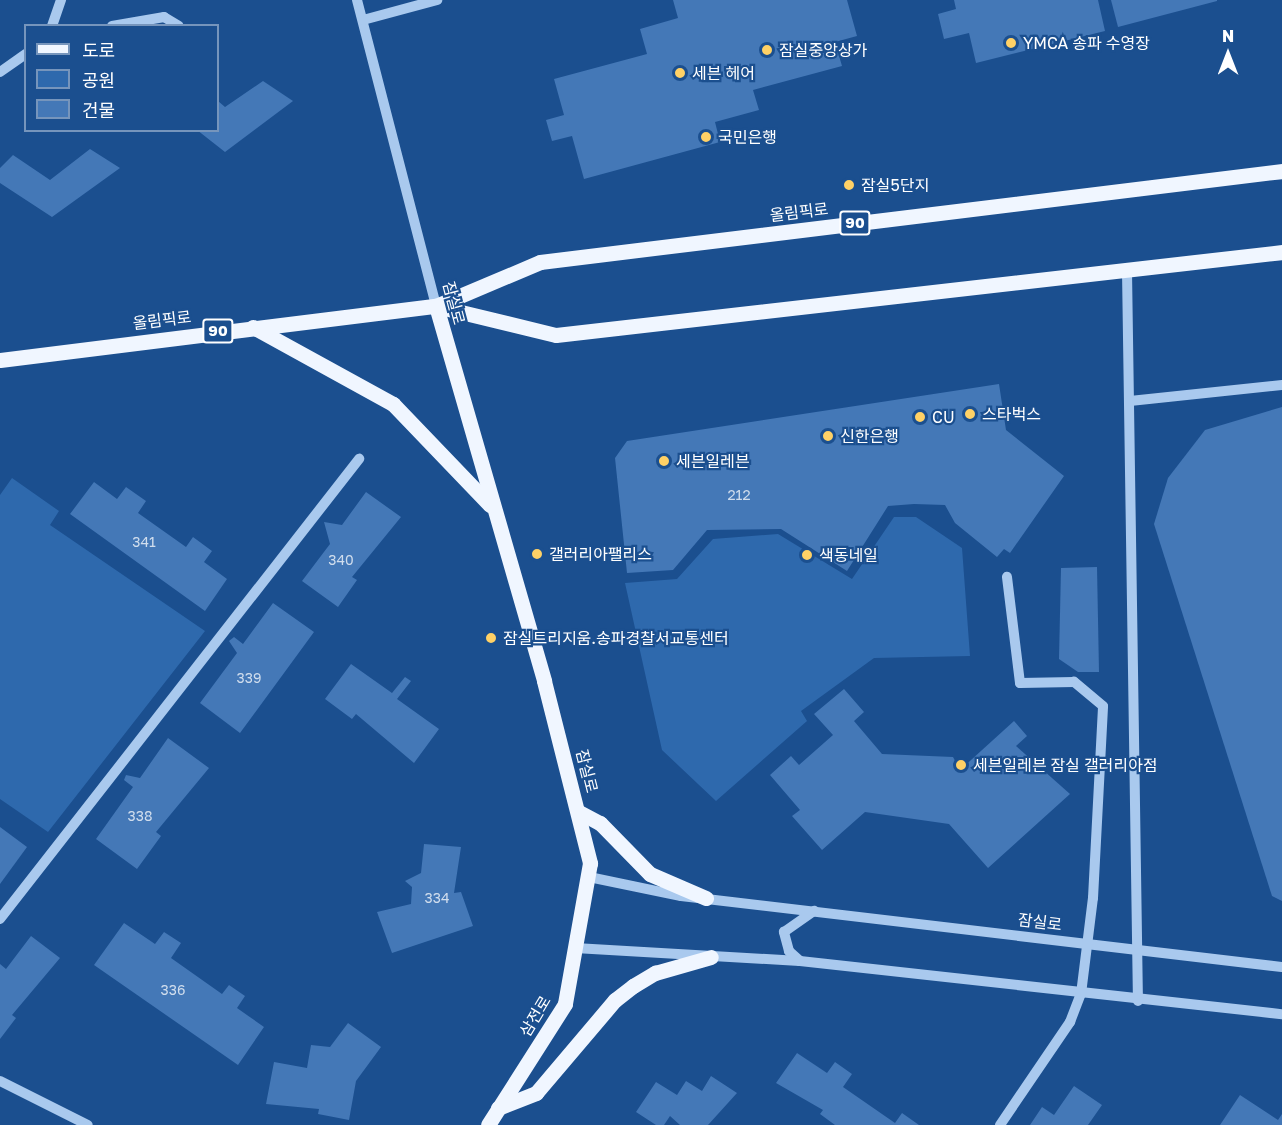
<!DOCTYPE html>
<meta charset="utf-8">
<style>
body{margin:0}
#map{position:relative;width:1282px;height:1125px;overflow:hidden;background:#1b4f8f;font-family:"Golos Text","Noto Sans KR",sans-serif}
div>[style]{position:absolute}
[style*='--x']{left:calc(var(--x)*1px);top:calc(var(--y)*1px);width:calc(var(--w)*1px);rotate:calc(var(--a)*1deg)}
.green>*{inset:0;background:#2e69ad}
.building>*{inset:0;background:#4478b7}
.minor>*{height:10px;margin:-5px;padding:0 5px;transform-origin:5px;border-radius:5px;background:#a9c9ee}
.major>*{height:15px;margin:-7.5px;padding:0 7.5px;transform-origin:7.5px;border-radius:7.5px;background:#f0f6ff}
.dots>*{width:16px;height:16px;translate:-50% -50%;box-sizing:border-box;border:3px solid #1b4f8f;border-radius:50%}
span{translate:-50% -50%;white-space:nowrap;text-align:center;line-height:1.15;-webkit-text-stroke:4.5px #1b4f8f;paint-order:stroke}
.number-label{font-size:14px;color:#d0dded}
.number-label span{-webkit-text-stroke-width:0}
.shield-label span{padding:2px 4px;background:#1b4f8f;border:2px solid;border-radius:4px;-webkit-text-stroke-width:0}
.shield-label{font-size:15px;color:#fff;font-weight:700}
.poi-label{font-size:16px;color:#fff}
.left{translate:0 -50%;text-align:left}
.street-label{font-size:16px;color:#fff}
.legend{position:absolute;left:24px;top:24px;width:195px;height:108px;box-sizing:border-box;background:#1b4f8f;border:2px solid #7695bc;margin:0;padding:8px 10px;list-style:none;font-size:18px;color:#fff}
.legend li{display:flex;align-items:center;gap:12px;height:30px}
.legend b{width:30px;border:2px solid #7695bc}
.north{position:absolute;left:1198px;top:24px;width:60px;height:60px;-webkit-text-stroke:4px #1b4f8f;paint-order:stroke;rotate:0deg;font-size:16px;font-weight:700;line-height:24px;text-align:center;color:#fff}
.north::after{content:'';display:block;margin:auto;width:21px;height:27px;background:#fff;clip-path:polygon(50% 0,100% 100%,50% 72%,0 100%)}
</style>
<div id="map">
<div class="green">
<div style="clip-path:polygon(12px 478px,59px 511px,50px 525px,205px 631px,48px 832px,0 799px,0 495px)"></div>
<div style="clip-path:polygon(894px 517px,916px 517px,962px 548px,970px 656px,874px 658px,801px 711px,807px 721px,716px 801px,662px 750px,625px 583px,677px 579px,713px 539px,778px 534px,852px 579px)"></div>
</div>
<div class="building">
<div style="clip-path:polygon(673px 0,847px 0,857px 36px,835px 42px,842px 66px,753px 90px,759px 110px,715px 122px,720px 142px,584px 179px,572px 136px,552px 141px,546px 120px,564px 115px,554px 79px,647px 54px,640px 29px,678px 18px)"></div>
<div style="clip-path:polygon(954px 0,1098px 0,1105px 31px,976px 63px,969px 33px,944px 39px,938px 14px,956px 9px)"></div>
<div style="clip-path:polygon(1111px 0,1217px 0,1217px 1px,1118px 27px)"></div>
<div style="clip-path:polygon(263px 81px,293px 101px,225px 152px,197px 130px,218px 130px,218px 101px,225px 107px)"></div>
<div style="clip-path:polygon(90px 149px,120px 168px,52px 217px,0 183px,0 168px,13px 155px,50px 180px)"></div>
<div style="clip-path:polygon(999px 384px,1006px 430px,1064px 476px,1010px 553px,1004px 549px,997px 557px,955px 523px,945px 505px,914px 504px,888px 506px,847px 571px,781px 529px,707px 530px,673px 570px,627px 573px,615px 458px,627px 441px)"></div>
<div style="clip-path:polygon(1282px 407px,1282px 901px,1272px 896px,1154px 524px,1168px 478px,1205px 430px)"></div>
<div style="clip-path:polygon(94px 482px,117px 499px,126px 487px,146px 501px,138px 513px,186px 547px,193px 537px,212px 551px,204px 562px,227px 579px,205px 611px,70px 514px)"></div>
<div style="clip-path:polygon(366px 492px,401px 517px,352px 577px,357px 580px,338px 607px,302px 581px,330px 544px,324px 522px,342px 525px)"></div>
<div style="clip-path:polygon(1097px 567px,1099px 672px,1078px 672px,1059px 659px,1061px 568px)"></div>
<div style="clip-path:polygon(273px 603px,314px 632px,240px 733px,200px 703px,237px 653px,229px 641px,234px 637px,243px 644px)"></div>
<div style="clip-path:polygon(351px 664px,392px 693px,405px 677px,411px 681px,397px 699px,439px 729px,414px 763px,356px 714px,352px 719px,325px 699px)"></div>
<div style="clip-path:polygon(844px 689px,864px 712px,854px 721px,882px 754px,953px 757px,960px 770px,1014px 721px,1027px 736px,1016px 746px,1070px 794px,988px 868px,949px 824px,865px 812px,822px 850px,792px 816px,800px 810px,770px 775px,791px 756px,799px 765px,833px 735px,814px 714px)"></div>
<div style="clip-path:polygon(168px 738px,209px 768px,156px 832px,161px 836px,137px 869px,96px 839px,133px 787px,124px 780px,126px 775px,140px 778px)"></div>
<div style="clip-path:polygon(0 827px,27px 847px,0 884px)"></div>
<div style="clip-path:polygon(424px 844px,461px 847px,454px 893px,461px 892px,473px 926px,392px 953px,377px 912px,411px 904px,412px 887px,405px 881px,421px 873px)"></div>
<div style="clip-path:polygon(124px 923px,155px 944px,164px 932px,181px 943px,171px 958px,222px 994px,229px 985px,245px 996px,237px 1008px,264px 1027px,238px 1065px,94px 965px)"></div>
<div style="clip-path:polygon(31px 936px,60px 958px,12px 1015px,16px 1018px,0 1039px,0 964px,6px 969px)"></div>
<div style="clip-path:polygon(348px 1023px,381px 1047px,356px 1081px,349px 1120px,318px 1114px,319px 1109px,266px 1104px,274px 1062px,307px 1068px,311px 1045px,330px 1047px)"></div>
<div style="clip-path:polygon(797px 1053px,827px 1073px,835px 1062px,852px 1074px,843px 1087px,895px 1123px,902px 1113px,919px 1125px,835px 1125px,820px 1114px,823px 1110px,776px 1083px)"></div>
<div style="clip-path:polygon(711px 1076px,737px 1093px,708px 1125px,680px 1125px,670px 1116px,664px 1125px,656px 1125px,636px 1112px,656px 1082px,677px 1095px,686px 1081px,702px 1091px)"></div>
<div style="clip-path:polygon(1074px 1086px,1102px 1105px,1088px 1125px,1030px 1125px,1042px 1107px,1054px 1115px)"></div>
<div style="clip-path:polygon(1240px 1095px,1278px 1120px,1282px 1114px,1282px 1125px,1220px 1125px)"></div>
</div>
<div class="minor">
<div style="--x:357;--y:0;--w:316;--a:75.5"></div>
<div style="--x:363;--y:20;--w:77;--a:-15.1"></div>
<div style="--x:52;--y:26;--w:28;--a:-71"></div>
<div style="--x:112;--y:26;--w:53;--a:-9.8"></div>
<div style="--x:164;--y:17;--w:17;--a:31"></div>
<div style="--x:0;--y:72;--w:32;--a:-35"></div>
<div style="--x:1127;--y:271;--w:730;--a:89.14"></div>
<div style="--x:1130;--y:401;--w:153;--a:-6"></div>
<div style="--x:589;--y:877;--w:94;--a:11.7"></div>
<div style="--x:681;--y:896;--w:605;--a:6.74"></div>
<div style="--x:0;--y:919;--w:584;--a:-52.03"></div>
<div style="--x:575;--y:948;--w:225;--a:3.3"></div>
<div style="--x:800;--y:961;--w:485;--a:6.3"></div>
<div style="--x:800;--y:961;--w:15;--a:-138"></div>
<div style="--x:789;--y:951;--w:20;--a:-105"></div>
<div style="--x:784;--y:932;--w:37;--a:-35"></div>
<div style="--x:0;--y:1081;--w:98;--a:26.6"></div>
<div style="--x:1000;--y:1125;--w:125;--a:-55.8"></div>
<div style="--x:1070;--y:1022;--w:30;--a:-69"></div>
<div style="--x:1081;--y:994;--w:97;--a:-82.9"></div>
<div style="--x:1093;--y:898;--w:192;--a:-87"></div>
<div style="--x:1103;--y:706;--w:38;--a:-140"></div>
<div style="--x:1074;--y:682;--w:54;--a:178.9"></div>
<div style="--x:1020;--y:683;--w:107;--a:-97"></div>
</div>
<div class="major">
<div style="--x:436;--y:306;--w:390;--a:73.9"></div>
<div style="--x:544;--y:681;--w:188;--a:75.8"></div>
<div style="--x:590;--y:863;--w:143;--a:100.1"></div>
<div style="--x:565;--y:1004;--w:143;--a:122.5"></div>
<div style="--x:436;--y:306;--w:113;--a:-22.9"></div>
<div style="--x:540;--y:262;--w:748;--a:-6.99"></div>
<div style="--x:253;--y:327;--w:160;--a:28.8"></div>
<div style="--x:393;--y:404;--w:140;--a:46.2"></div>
<div style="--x:0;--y:360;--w:439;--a:-7.1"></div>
<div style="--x:436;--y:306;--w:123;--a:13.6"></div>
<div style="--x:556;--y:335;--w:731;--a:-6.52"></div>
<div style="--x:579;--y:812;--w:24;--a:28"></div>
<div style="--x:600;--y:823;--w:71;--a:45.6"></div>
<div style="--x:650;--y:874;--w:61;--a:23.2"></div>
<div style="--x:498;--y:1108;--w:41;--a:-21.5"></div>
<div style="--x:536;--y:1093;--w:122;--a:-49.7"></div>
<div style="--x:615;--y:1000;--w:23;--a:-38"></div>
<div style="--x:633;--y:986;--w:26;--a:-31"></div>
<div style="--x:655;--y:973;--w:58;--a:-15.9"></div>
</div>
<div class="dots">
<div style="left:1011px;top:43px;background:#ffd166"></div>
<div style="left:767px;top:50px;background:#ffd166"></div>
<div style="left:680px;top:73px;background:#ffd166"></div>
<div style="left:706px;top:137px;background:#ffd166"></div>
<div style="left:849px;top:185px;background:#ffd166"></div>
<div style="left:970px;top:414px;background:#ffd166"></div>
<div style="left:920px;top:417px;background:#ffd166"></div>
<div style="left:828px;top:436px;background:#ffd166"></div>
<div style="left:664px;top:461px;background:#ffd166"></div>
<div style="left:537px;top:554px;background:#ffd166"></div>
<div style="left:807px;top:555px;background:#ffd166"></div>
<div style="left:491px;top:638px;background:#ffd166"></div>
<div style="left:961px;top:765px;background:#ffd166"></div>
</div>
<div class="number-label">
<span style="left:739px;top:495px">212</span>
<span style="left:144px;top:542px">341</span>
<span style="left:341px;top:560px">340</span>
<span style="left:249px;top:678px">339</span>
<span style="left:140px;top:816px">338</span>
<span style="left:437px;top:898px">334</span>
<span style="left:173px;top:990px">336</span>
</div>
<div class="shield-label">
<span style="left:855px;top:223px">90</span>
<span style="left:218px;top:331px">90</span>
</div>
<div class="poi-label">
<span class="left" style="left:1023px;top:43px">YMCA 송파 수영장</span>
<span class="left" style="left:779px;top:50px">잠실중앙상가</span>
<span class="left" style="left:692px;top:73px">세븐 헤어</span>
<span class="left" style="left:718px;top:137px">국민은행</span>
<span class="left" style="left:861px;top:185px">잠실5단지</span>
<span class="left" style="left:982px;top:414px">스타벅스</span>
<span class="left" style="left:932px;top:417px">CU</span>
<span class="left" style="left:840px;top:436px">신한은행</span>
<span class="left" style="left:676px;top:461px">세븐일레븐</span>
<span class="left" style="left:549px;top:554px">갤러리아팰리스</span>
<span class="left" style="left:819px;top:555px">색동네일</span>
<span class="left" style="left:503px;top:638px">잠실트리지움.송파경찰서교통센터</span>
<span class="left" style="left:973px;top:765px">세븐일레븐 잠실 갤러리아점</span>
</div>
<div class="street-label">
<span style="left:799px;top:212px;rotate:-7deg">올림픽로</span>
<span style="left:454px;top:303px;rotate:75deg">잠실로</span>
<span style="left:162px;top:320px;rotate:-7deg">올림픽로</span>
<span style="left:587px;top:771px;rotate:76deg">잠실로</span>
<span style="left:1040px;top:922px;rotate:7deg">잠실로</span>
<span style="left:535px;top:1016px;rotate:-59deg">삼전로</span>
</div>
<ul class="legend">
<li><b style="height:8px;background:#f0f6ff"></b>도로</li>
<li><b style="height:16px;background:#2e69ad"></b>공원</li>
<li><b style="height:16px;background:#4478b7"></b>건물</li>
</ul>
<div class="north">N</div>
</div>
